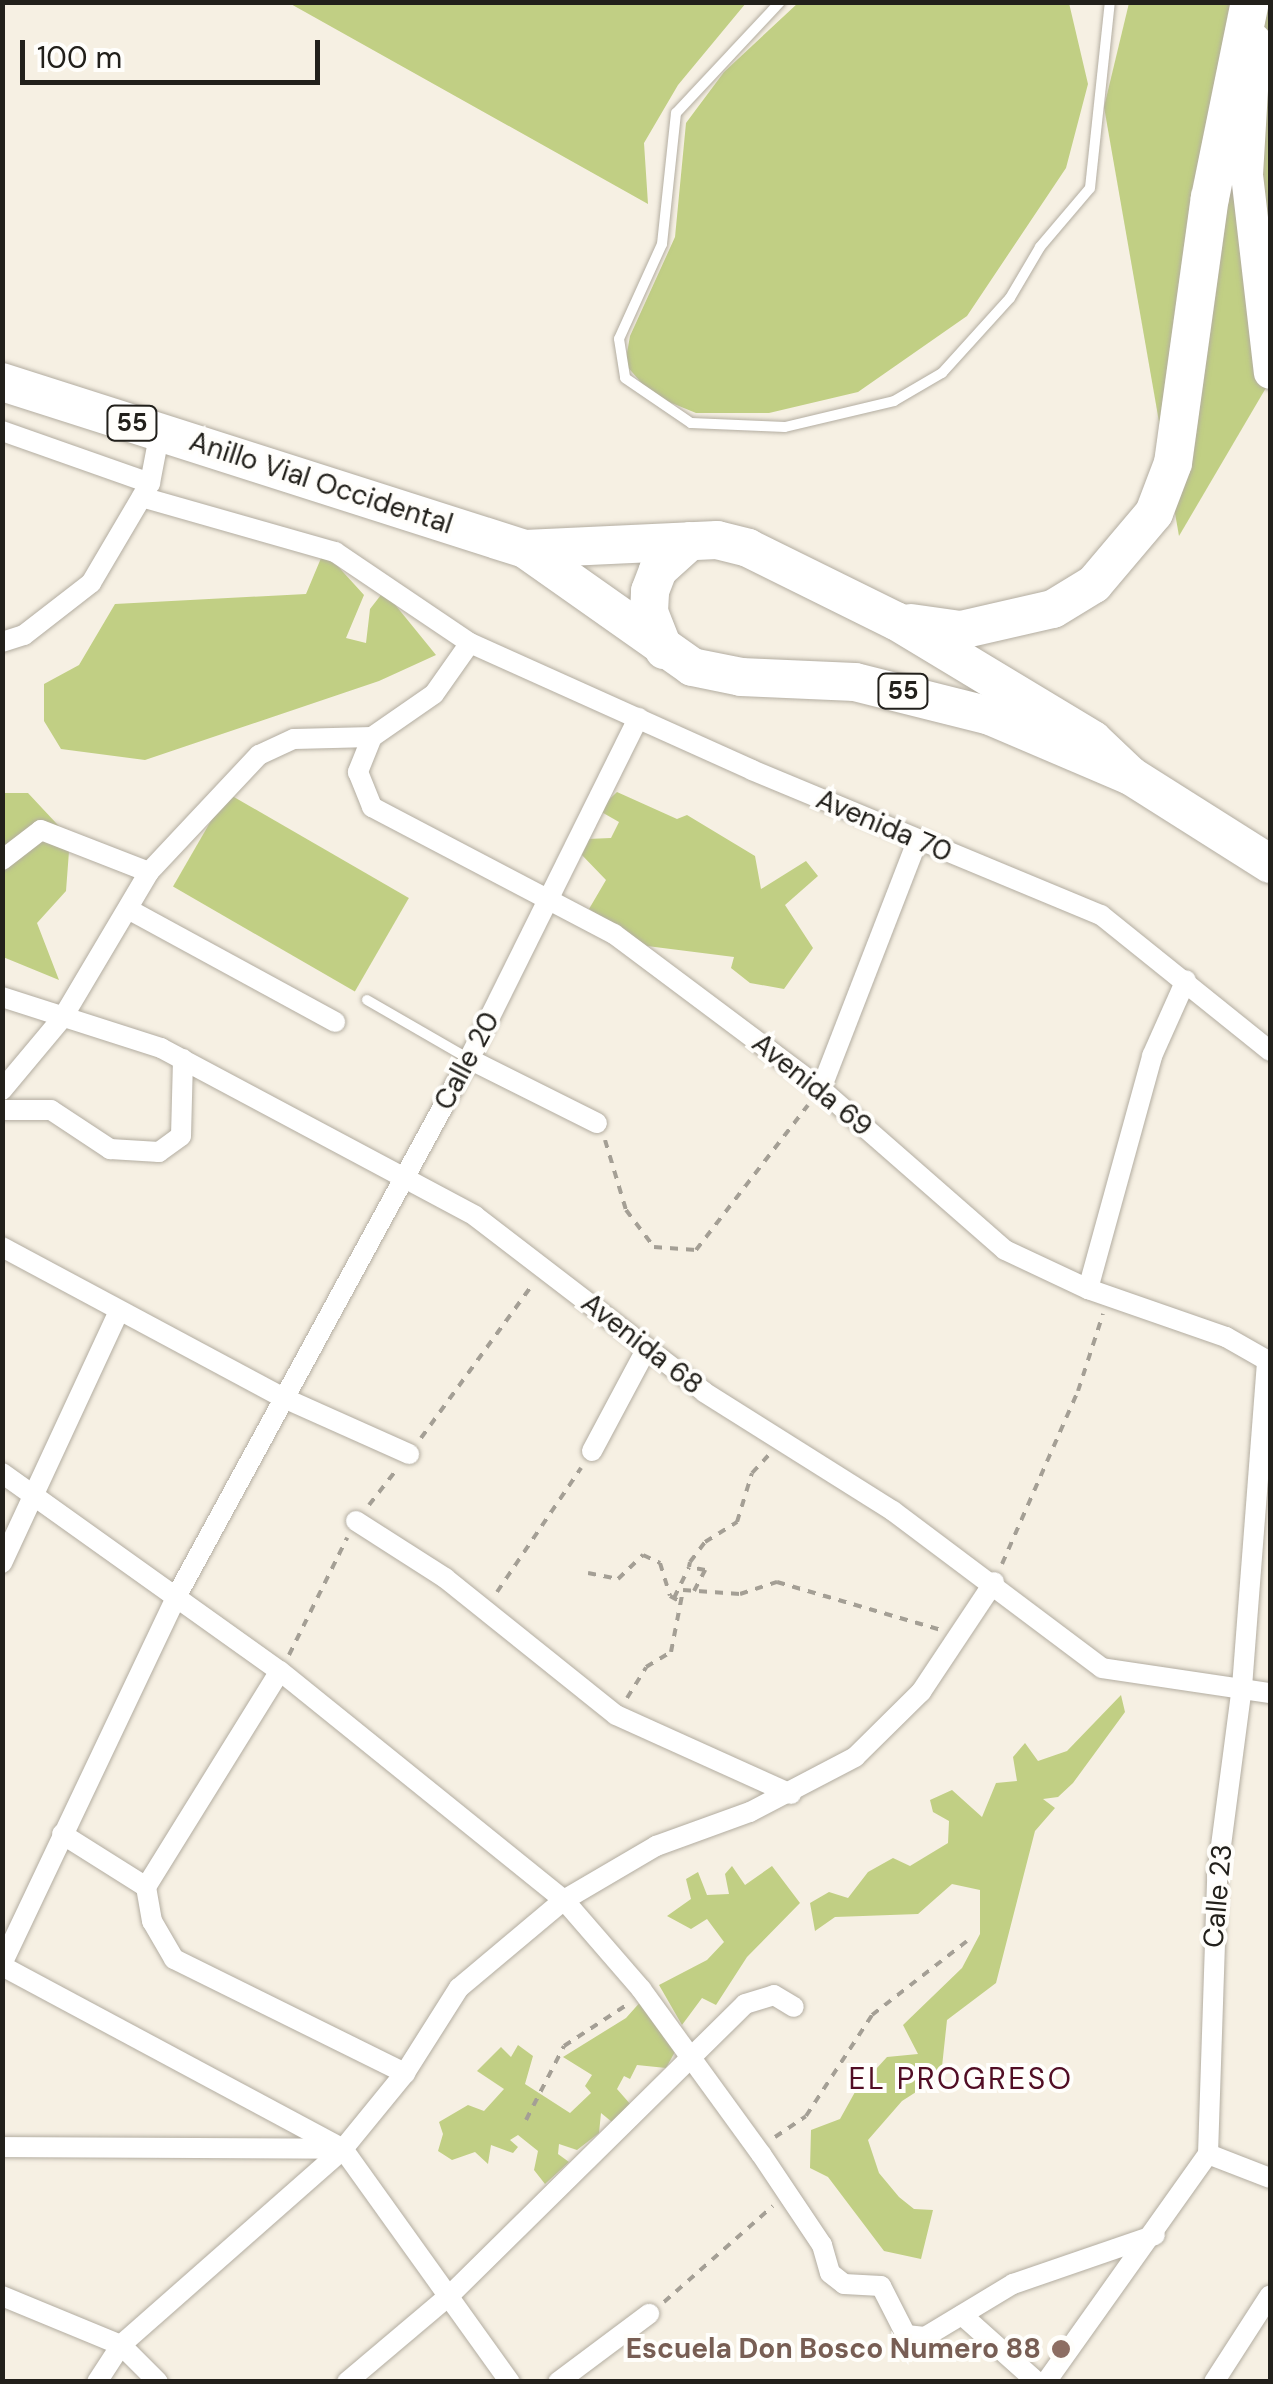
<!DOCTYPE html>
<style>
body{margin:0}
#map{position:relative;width:1273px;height:2384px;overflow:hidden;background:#f6f0e3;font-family:"DM Sans",sans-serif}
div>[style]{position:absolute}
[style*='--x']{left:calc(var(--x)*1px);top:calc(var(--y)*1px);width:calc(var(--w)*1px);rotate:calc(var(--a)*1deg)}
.green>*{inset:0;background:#c1cf84;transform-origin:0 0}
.path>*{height:4px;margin-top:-2px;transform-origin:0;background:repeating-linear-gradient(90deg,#a49f95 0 8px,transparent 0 16px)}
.roads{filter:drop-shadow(0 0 2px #b3ada1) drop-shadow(0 0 2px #b3ada1)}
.lane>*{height:10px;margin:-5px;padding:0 5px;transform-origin:5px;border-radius:5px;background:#fff}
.street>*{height:20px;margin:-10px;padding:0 10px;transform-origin:10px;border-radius:10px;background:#fff}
.primary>*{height:32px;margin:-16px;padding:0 16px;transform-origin:16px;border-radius:16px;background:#fff}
.highway>*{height:38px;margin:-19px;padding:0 19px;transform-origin:19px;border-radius:19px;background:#fff}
.dots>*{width:28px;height:28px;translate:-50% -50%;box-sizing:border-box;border:5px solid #fffefb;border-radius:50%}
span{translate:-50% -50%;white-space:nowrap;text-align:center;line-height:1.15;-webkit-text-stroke:8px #fffefb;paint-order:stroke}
.shield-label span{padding:2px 8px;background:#fffefb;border:2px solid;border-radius:8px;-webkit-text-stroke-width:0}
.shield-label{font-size:25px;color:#22201b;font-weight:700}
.street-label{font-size:28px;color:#22201b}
.education-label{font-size:28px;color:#785e54;font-weight:700}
.right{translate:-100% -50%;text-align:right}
.neighbourhood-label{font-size:30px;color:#510d24;letter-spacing:2.5px}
.frame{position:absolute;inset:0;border:5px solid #22201b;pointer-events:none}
.scale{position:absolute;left:20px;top:40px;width:300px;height:45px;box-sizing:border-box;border:5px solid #22201b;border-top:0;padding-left:12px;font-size:30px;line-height:35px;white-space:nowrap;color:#22201b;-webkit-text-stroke:8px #fffefb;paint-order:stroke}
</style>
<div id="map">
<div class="green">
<div style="clip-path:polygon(289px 3px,746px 2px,746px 3px,678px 85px,644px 143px,648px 204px)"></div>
<div style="clip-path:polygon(798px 3px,1069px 3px,1088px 84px,1066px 168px,967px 316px,858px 392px,769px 413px,696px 413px,652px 395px,625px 364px,630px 336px,675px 237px,686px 123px,724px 72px)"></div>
<div style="clip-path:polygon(1129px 3px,1270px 3px,1270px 381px,1179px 536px,1104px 107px)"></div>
<div style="clip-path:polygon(324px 551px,364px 595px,346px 638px,366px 643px,370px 609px,384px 591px,436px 655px,379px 681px,145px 760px,61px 749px,44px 721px,44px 684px,79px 665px,115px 604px,306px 594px)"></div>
<div style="clip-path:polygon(617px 792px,677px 819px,687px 815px,755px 856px,761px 889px,806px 861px,818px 876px,785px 905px,813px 948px,784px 989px,750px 983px,731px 968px,734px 957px,647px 946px,589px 909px,606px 880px,579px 852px,587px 839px,611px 838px,619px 822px,598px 810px)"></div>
<div style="clip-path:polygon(2px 793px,28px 793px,70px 838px,66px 891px,37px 923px,59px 980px,3px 957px)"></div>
<div style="left:227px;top:793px;width:210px;height:108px;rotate:30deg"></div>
<div style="clip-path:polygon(1121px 1695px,1125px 1712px,1073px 1783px,1058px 1797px,1043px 1799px,1055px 1808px,1035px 1831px,996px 1983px,947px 2020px,941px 2076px,902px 2101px,868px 2140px,879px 2173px,899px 2197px,914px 2209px,933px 2210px,921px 2259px,884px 2251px,828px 2177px,810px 2168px,811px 2130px,840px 2119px,855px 2092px,887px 2057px,918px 2054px,903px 2025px,962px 1968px,980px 1934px,980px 1890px,952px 1884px,918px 1914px,835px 1917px,815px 1931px,810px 1903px,829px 1892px,848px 1898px,868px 1872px,893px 1858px,910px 1866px,948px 1843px,949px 1821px,933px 1812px,930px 1800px,952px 1790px,982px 1817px,996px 1783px,1017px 1781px,1013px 1757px,1025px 1743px,1038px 1761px,1067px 1751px)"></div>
<div style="clip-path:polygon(732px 1866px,745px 1885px,772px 1866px,800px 1903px,747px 1957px,716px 2005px,702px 1998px,682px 2025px,659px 1985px,707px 1960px,724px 1942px,707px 1919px,691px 1929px,667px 1916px,691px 1899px,686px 1879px,698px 1872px,707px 1895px,729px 1894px,725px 1874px)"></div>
<div style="clip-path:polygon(643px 1999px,676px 2050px,666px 2068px,637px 2065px,630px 2079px,624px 2076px,617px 2089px,631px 2105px,612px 2122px,601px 2113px,599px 2133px,577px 2150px,559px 2144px,558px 2154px,569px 2162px,545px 2184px,534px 2170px,538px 2151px,518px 2135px,510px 2140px,518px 2147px,513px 2153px,491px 2145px,488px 2164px,475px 2152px,452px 2160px,438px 2151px,443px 2134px,439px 2122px,468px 2105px,484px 2111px,504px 2089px,477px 2071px,501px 2047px,511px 2057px,518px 2045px,533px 2056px,525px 2084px,570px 2113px,591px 2093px,585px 2086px,592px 2075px,563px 2057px,626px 2018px)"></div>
</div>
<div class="path">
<div style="--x:605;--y:1140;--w:73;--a:73.3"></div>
<div style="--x:626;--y:1210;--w:46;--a:52.9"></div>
<div style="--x:654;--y:1247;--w:42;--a:4.1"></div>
<div style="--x:696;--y:1250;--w:183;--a:-52.3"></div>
<div style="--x:421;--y:1438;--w:190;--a:-54"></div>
<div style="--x:369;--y:1505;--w:46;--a:-52.1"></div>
<div style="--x:1002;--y:1564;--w:189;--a:-66.3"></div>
<div style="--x:1078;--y:1391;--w:81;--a:-72"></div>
<div style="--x:588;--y:1573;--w:31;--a:11"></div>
<div style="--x:618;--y:1579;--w:35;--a:-44"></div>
<div style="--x:643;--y:1555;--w:19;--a:25"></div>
<div style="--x:660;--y:1563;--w:34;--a:73"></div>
<div style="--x:670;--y:1596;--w:13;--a:29"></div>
<div style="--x:694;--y:1591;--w:24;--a:-62"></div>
<div style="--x:705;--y:1570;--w:16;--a:-169"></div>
<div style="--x:689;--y:1567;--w:5;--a:-79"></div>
<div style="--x:690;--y:1562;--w:25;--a:-53"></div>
<div style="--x:705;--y:1542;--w:38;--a:-32"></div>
<div style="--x:737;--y:1522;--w:51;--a:-73"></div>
<div style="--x:752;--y:1473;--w:26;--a:-47"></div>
<div style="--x:497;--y:1592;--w:150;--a:-55.9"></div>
<div style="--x:674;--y:1598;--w:34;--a:-64"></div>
<div style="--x:289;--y:1655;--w:131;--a:-63.6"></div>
<div style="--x:627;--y:1698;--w:36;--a:-58"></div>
<div style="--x:646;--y:1667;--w:29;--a:-31"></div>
<div style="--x:671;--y:1652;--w:63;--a:-79"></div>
<div style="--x:683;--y:1590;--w:57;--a:4"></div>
<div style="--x:740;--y:1594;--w:39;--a:-18"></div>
<div style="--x:777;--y:1582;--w:171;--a:16.3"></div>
<div style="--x:526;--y:2120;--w:83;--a:-62.8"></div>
<div style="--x:564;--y:2046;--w:77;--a:-33.3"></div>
<div style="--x:775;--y:2137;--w:37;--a:-34"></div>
<div style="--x:806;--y:2116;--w:121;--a:-56.8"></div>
<div style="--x:872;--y:2015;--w:120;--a:-37.9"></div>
<div style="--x:664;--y:2302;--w:145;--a:-41.4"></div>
</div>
<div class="roads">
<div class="lane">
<div style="--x:780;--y:2;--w:152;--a:133.1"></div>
<div style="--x:676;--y:113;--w:132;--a:96.1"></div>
<div style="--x:662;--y:244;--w:104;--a:114.4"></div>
<div style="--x:619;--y:339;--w:39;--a:81"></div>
<div style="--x:625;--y:378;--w:80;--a:34.3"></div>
<div style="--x:691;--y:423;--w:94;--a:2.4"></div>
<div style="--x:785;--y:427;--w:112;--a:-13.4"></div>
<div style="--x:894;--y:401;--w:56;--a:-30.3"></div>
<div style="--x:942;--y:373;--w:101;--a:-47.8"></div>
<div style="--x:1010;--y:298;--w:59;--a:-59.5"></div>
<div style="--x:1040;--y:247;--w:77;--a:-49.7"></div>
<div style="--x:1090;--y:188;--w:187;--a:-83.9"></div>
<div style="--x:367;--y:1000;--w:118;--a:30"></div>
</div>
<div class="street">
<div style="--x:2;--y:431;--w:157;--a:19.4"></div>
<div style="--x:142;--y:497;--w:201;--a:15.9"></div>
<div style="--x:335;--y:552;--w:163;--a:34"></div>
<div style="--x:470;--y:643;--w:309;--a:24.2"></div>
<div style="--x:752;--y:770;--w:378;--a:22.6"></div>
<div style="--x:1101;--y:915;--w:217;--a:38.8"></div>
<div style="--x:2;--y:642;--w:23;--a:-18"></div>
<div style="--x:24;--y:635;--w:85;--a:-37.8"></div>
<div style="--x:91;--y:583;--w:116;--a:-59.5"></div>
<div style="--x:150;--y:483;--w:53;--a:-79.1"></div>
<div style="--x:372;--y:737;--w:38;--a:112"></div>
<div style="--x:358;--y:772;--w:38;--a:68"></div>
<div style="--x:372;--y:807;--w:273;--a:27.7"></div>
<div style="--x:614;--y:934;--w:259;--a:36.8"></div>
<div style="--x:821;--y:1089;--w:244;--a:41.2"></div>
<div style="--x:1005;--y:1250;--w:92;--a:25.2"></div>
<div style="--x:1088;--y:1289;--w:146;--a:19.2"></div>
<div style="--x:1226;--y:1337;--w:51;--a:29.6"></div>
<div style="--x:2;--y:860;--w:49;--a:-37.6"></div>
<div style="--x:41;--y:830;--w:116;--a:21.3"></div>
<div style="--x:128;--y:909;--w:236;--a:28.6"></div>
<div style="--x:2;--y:997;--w:167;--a:17.8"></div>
<div style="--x:161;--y:1048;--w:356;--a:28.1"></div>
<div style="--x:475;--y:1216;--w:289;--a:37.5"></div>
<div style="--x:704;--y:1392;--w:223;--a:32.2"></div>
<div style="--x:893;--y:1511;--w:261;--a:36.9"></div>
<div style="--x:1102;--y:1668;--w:170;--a:8.5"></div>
<div style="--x:469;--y:1059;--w:143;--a:26.6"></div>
<div style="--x:821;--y:1089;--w:266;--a:-68.8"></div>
<div style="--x:2;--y:1090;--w:95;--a:-50.1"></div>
<div style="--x:63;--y:1017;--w:169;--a:-59.3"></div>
<div style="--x:149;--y:872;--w:161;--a:-46.8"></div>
<div style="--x:259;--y:755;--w:38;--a:-25"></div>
<div style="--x:294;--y:739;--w:78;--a:-1.5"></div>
<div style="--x:372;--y:737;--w:75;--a:-34.7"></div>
<div style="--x:434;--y:694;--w:62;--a:-54.8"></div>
<div style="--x:2;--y:1110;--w:49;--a:0"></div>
<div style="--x:51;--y:1110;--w:71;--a:33.5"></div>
<div style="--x:110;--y:1149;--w:49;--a:3.5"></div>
<div style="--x:159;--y:1152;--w:27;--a:-36"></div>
<div style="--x:181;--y:1136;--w:77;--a:-88.5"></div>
<div style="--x:2;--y:1247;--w:322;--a:28.2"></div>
<div style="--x:286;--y:1399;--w:135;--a:24.1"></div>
<div style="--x:1088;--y:1289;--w:242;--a:-74.6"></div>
<div style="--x:1152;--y:1056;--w:83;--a:-65.9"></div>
<div style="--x:592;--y:1451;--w:115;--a:-61.9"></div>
<div style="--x:2;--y:1473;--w:341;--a:35.5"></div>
<div style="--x:280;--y:1671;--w:365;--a:38.9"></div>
<div style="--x:564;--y:1900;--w:118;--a:49.1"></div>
<div style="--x:641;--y:1989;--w:204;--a:54"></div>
<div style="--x:761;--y:2154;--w:110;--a:56.2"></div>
<div style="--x:822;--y:2245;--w:29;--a:74"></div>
<div style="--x:830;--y:2273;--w:18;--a:38"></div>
<div style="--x:844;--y:2284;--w:37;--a:3"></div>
<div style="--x:881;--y:2286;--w:55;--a:63"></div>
<div style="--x:906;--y:2335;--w:19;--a:6"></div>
<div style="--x:925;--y:2337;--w:103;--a:-31.1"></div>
<div style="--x:1013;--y:2284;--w:150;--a:-19"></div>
<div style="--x:356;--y:1521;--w:106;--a:32.6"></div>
<div style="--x:445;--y:1578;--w:219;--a:38.7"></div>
<div style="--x:616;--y:1715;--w:192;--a:24.3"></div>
<div style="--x:2;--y:1563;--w:278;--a:-65.1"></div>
<div style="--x:62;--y:1834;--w:99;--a:32.2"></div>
<div style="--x:146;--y:1887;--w:35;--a:80"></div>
<div style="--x:152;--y:1921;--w:44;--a:59.9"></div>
<div style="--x:174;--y:1959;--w:258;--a:26.3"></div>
<div style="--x:146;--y:1887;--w:254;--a:-58.2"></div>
<div style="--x:2;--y:1964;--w:406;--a:-64.6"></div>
<div style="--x:176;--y:1597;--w:613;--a:-61.43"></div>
<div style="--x:469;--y:1059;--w:381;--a:-63.6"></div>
<div style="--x:2;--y:1966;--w:387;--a:28.2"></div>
<div style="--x:343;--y:2149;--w:287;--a:54.4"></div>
<div style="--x:2;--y:2147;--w:334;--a:0.3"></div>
<div style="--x:1208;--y:2154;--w:66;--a:21.2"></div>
<div style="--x:2;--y:2296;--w:129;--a:22.4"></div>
<div style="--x:121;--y:2345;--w:52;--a:45"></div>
<div style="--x:962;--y:2315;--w:101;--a:41.8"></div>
<div style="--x:97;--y:2382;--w:44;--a:-57"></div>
<div style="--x:121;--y:2345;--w:296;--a:-41.4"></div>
<div style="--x:343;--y:2149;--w:98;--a:-50.8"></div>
<div style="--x:405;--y:2073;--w:101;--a:-57.6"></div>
<div style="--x:459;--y:1988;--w:137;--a:-40"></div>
<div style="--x:564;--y:1900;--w:107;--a:-30.4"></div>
<div style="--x:656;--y:1846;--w:100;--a:-19.9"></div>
<div style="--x:750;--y:1812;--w:119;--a:-27.6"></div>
<div style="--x:855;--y:1757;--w:93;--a:-44.6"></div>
<div style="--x:921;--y:1692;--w:132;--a:-56.4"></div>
<div style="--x:347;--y:2382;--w:135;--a:-40.2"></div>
<div style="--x:450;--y:2295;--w:414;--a:-44.6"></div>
<div style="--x:745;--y:2004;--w:30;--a:-17"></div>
<div style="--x:774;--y:1995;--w:23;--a:31"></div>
<div style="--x:558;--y:2382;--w:114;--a:-36.8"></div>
<div style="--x:1046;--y:2382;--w:280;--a:-54.6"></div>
<div style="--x:1208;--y:2154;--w:278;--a:-88.1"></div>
<div style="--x:1217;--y:1876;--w:191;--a:-82.5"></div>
<div style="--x:1242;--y:1687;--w:327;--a:-85.6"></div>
<div style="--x:1214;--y:2382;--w:103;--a:-57.2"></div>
</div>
<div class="primary">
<div style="--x:1255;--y:40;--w:135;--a:93.4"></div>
<div style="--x:1247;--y:175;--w:199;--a:83.4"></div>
</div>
<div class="highway">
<div style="--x:2;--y:382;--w:549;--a:17.71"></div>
<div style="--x:525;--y:549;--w:192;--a:-2.7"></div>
<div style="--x:717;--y:540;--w:32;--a:14"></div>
<div style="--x:748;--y:548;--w:165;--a:26.3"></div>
<div style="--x:896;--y:621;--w:230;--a:31.1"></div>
<div style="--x:1093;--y:740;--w:52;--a:43.5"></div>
<div style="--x:525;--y:549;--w:204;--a:35.2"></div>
<div style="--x:692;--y:667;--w:50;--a:11.5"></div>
<div style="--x:741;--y:677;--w:114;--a:2.5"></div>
<div style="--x:855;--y:682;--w:139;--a:14.1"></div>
<div style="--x:990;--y:716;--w:153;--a:23.1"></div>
<div style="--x:1131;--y:776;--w:165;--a:32.3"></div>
<div style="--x:911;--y:623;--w:50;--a:8"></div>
<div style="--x:961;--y:630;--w:94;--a:-12.9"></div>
<div style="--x:1053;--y:609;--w:48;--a:-31.4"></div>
<div style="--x:1094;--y:584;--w:93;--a:-49.8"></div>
<div style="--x:1154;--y:513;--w:53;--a:-69.2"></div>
<div style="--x:1173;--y:463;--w:268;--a:-82.1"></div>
<div style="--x:1210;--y:198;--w:200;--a:-78.5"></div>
<div style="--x:664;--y:650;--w:41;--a:-111.5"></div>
<div style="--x:649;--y:612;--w:21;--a:-87"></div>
<div style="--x:650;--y:591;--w:22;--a:-69"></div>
<div style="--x:658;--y:570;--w:43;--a:-42.2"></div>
</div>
</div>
<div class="dots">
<div style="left:1061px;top:2349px;background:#8d6e63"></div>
</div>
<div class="shield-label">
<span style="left:132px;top:423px">55</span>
<span style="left:903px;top:691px">55</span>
</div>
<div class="street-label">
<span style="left:321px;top:483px;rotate:18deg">Anillo Vial Occidental</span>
<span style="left:884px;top:826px;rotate:23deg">Avenida 70</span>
<span style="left:467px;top:1061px;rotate:-62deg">Calle 20</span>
<span style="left:812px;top:1085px;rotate:39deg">Avenida 69</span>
<span style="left:642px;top:1344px;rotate:38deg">Avenida 68</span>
<span style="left:1218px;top:1896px;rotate:-85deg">Calle 23</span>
</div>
<div class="education-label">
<span class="right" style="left:1041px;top:2349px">Escuela Don Bosco Numero 88</span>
</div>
<div class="neighbourhood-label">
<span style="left:961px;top:2079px">EL PROGRESO</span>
</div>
<div class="frame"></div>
<div class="scale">100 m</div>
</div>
